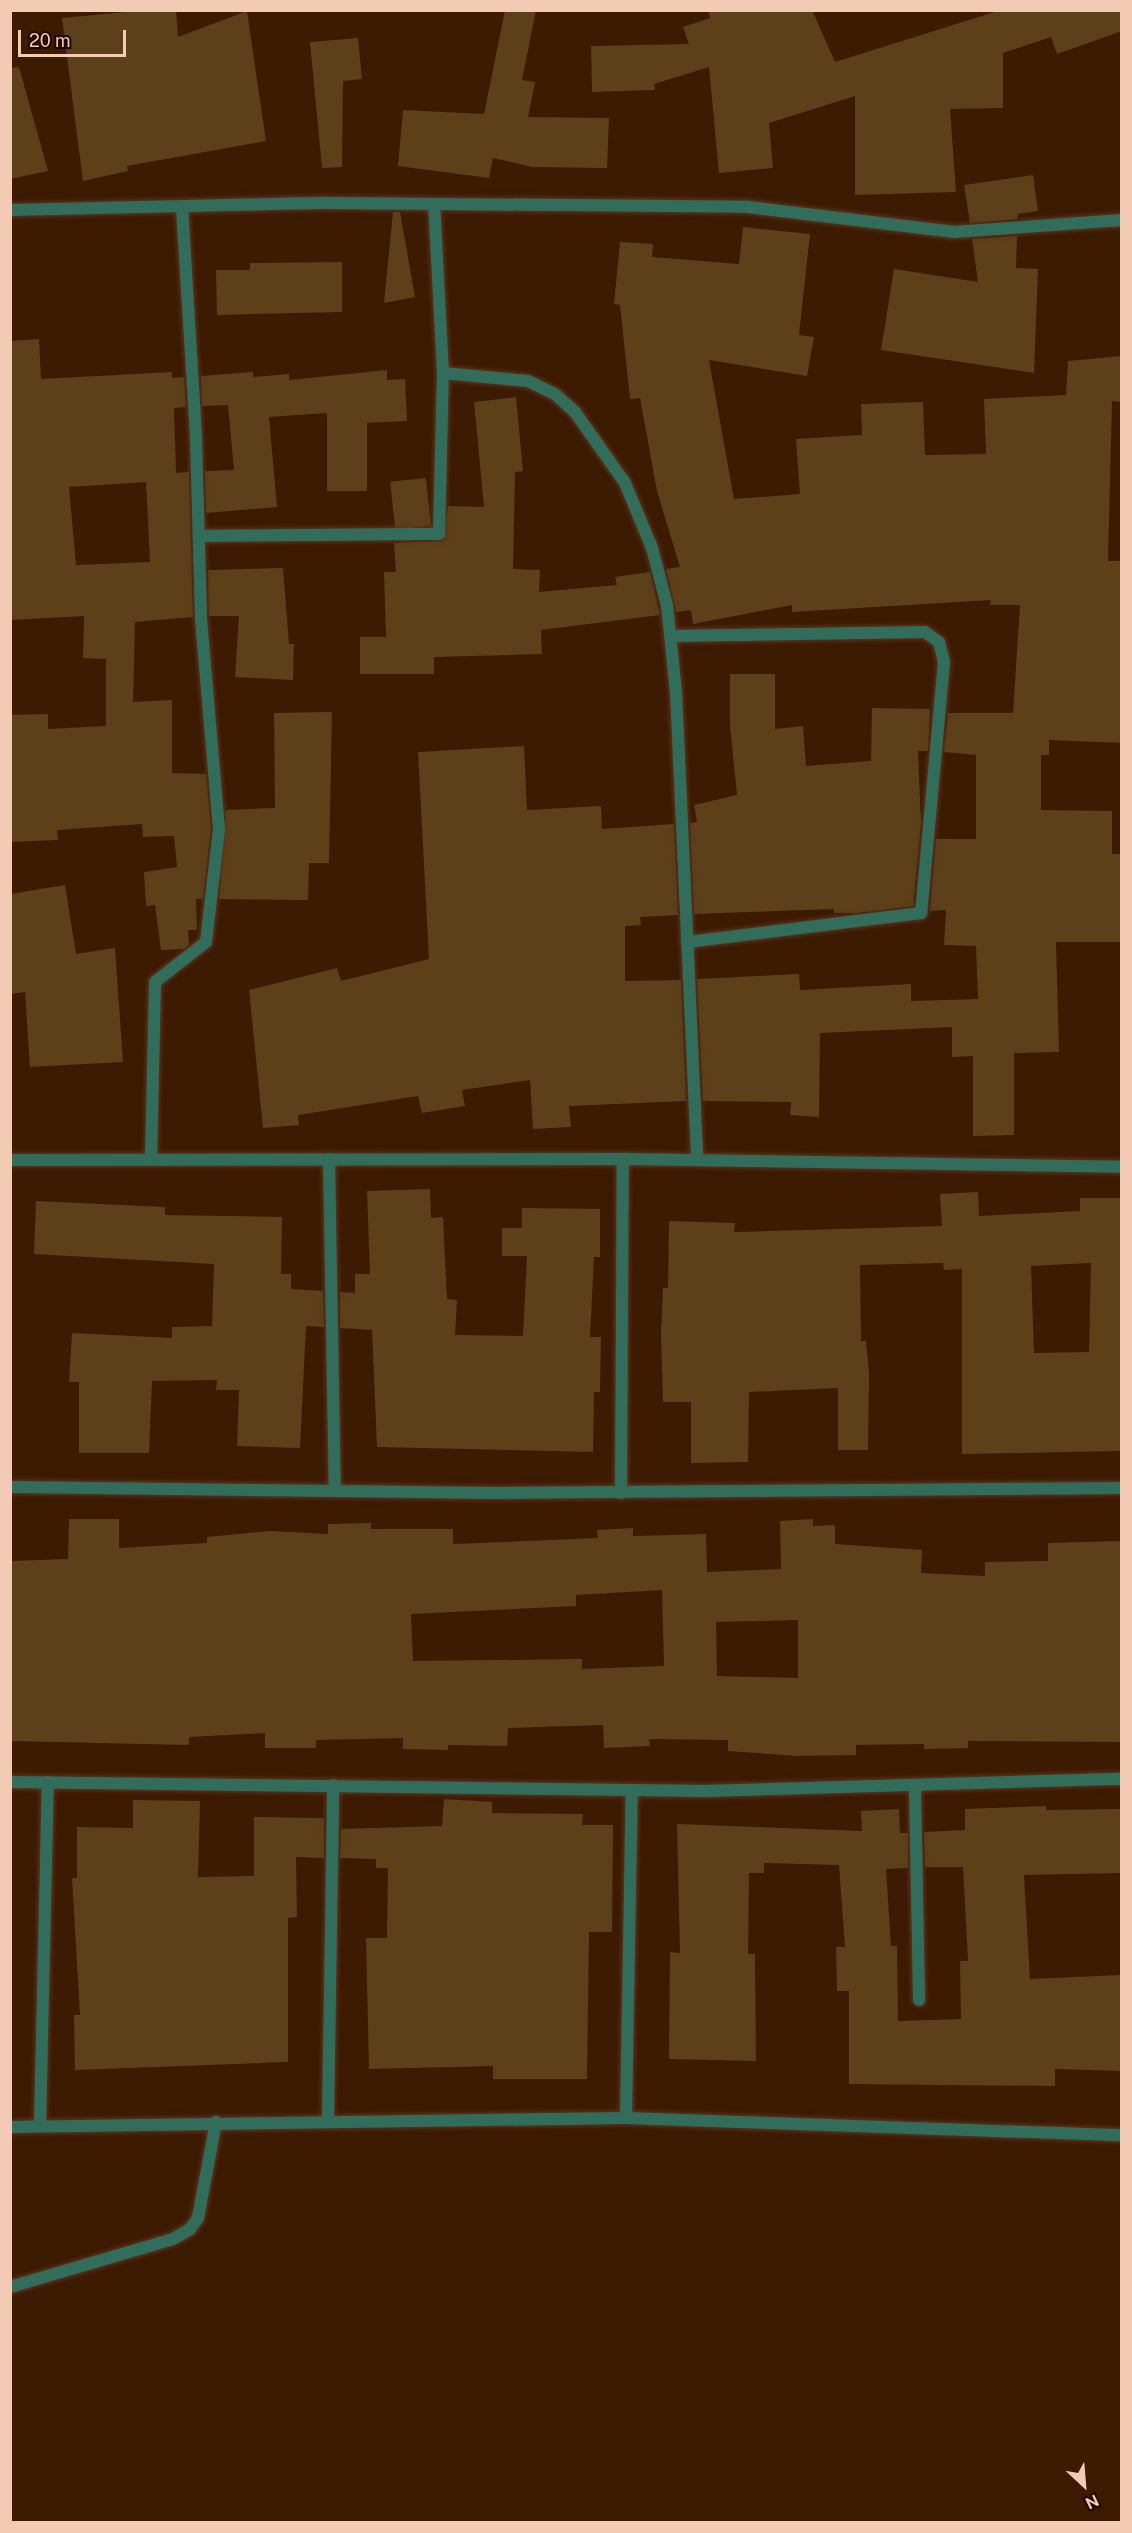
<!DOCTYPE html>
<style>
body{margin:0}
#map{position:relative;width:1132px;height:2533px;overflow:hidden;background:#3d1a02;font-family:"Public Sans",sans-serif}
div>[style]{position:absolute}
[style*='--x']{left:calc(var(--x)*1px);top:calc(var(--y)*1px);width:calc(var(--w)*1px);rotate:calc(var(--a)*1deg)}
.building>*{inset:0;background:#5c401a;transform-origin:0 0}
.roads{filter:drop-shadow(0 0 2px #5a361e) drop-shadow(0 0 2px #5a361e)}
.street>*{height:12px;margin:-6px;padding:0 6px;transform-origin:6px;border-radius:6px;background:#326d5c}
span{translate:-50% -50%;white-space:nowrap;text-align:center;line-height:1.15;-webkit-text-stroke:4.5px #200600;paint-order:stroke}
.frame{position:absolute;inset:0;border:12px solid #f3cbb4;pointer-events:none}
.north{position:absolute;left:1054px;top:2455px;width:60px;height:60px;-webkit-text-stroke:4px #200600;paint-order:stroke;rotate:154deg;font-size:16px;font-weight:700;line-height:24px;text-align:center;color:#f3cbb4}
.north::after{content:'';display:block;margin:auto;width:21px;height:27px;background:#f3cbb4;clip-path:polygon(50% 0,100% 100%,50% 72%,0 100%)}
.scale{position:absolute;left:18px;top:30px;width:108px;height:27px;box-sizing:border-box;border:3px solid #f3cbb4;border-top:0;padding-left:8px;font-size:18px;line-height:21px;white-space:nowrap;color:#f3cbb4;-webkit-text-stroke:4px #200600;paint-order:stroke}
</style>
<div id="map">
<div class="building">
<div style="clip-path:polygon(148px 10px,176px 10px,178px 37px,247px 11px,266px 141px,127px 166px,128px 171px,83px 181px,62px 18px)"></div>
<div style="clip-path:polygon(505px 10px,536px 10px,522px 80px,535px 82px,528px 117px,609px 118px,607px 168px,533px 167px,493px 158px,489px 178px,398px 166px,403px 110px,484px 114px)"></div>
<div style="clip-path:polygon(708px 10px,812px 10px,835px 62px,1001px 10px,1122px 10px,1122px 31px,1057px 54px,1051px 37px,1003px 53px,1003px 108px,950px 109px,956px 192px,855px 195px,855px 96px,769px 123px,773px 168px,719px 173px,709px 67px,654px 84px,655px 90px,592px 92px,591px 46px,689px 44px,683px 27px,710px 18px)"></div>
<div style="clip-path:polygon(358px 38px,362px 79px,343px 81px,342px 167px,322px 168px,310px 42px)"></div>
<div style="clip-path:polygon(19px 67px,48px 171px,10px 179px,10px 68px)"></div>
<div style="clip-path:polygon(1033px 175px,1038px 211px,1018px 214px,1017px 219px,970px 223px,964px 185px)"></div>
<div style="clip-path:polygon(393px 212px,400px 212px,415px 297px,384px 303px)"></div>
<div style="clip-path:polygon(743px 227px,810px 234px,799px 335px,814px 337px,807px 376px,709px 360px,734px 499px,800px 494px,796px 439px,862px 435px,861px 404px,923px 402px,925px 455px,986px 454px,984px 399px,1066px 395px,1068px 361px,1122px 356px,1122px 402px,1112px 401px,1108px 561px,1122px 561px,1122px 743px,1049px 740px,1049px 755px,1041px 755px,1041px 810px,1112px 811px,1112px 854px,1122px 854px,1122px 942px,1056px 942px,1059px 1052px,1014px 1053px,1014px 1135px,973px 1136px,973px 1056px,952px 1057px,952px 1027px,820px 1033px,819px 1117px,790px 1115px,791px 1102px,703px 1101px,697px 979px,799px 974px,800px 990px,911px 984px,911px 1001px,978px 999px,976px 946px,944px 945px,946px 910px,930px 911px,936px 839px,976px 839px,976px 755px,944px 752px,948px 713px,1013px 713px,1020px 605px,990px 605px,991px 600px,792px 612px,792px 605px,693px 624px,691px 610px,676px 612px,666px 569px,680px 567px,657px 491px,640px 398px,630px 399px,620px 305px,614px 304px,620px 242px,653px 244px,652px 257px,739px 264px)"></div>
<div style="clip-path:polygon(1017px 236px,1016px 268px,1038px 269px,1034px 373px,881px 350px,894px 269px,978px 282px,972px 239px)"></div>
<div style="clip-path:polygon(342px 262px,342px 312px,217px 315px,216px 270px,250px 270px,250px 263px)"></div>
<div style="clip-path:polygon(evenodd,39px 339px,41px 379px,172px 372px,172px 378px,184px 377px,186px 407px,174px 408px,176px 473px,189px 472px,193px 617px,135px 622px,133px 702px,172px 700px,172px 773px,206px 774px,211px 829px,203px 899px,196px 899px,197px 930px,188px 930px,189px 945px,184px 949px,161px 950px,155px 905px,146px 906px,144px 872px,177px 867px,174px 836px,143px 837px,142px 824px,57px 830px,58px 840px,10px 842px,10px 715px,48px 714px,48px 729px,106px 726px,106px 659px,83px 658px,84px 616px,10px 620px,10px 341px,39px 339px,146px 482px,150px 562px,76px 565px,69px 487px,146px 482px)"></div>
<div style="clip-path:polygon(387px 370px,387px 380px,405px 379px,407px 421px,367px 423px,367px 491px,327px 491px,327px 413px,269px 417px,277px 507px,206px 513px,205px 471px,234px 470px,228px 405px,202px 406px,201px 376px,253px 372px,253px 377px,289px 374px,289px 380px)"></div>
<div style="clip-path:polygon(516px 397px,523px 471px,515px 472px,513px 569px,540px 570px,539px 592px,617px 585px,615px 577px,650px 572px,660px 615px,541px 630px,542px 654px,434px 657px,434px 674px,360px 674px,360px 637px,386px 637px,384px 572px,396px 572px,394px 543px,443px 541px,448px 506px,484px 507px,474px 402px)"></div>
<div style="left:426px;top:478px;width:48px;height:36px;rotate:84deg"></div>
<div style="clip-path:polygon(283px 568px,289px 644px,294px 644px,293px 680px,235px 677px,239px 616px,209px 616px,208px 570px)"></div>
<div style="clip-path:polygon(730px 674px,775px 674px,775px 729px,803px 726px,806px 766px,871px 761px,872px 708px,930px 709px,928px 751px,918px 751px,921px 823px,913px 906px,856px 913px,834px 913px,834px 909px,694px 914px,690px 823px,697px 822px,694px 805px,737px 795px,730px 725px)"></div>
<div style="clip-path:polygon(332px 712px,329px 863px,309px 863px,308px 900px,219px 899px,226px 810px,275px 808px,274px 713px)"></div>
<div style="clip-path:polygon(524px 746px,527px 810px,601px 806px,602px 829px,674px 824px,678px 915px,640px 917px,641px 925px,625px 926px,625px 981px,681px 980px,686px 1101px,569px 1106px,571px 1127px,533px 1129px,530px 1080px,462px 1090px,465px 1106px,422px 1113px,418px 1096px,298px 1115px,299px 1125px,263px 1128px,249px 990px,337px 968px,341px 981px,429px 959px,418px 752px)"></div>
<div style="clip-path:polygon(65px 885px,76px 954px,115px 948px,123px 1062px,30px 1067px,25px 992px,10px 994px,10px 894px)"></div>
<div style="clip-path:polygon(430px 1189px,431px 1218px,443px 1217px,447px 1299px,457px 1300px,455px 1335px,523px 1336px,527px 1256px,502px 1256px,502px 1228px,522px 1228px,522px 1208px,600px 1209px,600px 1257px,594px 1257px,590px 1337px,601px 1337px,600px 1392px,594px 1392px,593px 1452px,377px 1447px,372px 1330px,340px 1328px,340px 1292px,355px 1293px,355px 1274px,370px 1274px,367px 1191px)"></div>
<div style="clip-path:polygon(evenodd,978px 1192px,979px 1216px,1080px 1211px,1080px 1198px,1122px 1198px,1122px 1451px,962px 1454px,962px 1269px,944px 1270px,943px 1263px,860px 1265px,861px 1341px,866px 1341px,869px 1373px,868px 1450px,838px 1450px,838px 1388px,749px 1392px,748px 1462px,691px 1463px,691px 1402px,663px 1402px,661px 1334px,663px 1288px,668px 1288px,669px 1221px,735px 1223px,734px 1232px,942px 1226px,940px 1194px,978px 1192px,1091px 1263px,1089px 1352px,1034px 1353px,1031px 1266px,1091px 1263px)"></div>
<div style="clip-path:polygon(36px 1201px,165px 1207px,165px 1215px,282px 1217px,281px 1274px,291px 1274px,291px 1289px,323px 1291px,324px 1327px,306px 1326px,300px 1448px,237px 1446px,239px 1390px,216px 1390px,217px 1380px,152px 1381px,149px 1453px,79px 1453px,79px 1382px,69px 1382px,72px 1333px,172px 1338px,172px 1327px,212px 1326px,214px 1264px,34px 1254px)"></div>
<div style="clip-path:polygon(evenodd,69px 1519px,119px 1519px,119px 1548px,207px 1543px,207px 1537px,270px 1531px,328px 1534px,328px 1524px,371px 1523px,371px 1529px,453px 1529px,453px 1544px,598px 1538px,597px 1530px,633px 1528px,633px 1536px,706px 1534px,707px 1572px,781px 1569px,780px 1521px,813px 1519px,813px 1526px,835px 1525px,835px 1544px,922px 1550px,921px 1573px,985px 1576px,985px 1562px,1048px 1561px,1048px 1543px,1122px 1541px,1122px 1742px,968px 1741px,968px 1748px,924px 1749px,924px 1744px,856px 1745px,856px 1755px,798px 1756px,728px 1751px,728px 1740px,649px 1739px,650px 1746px,604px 1748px,603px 1725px,508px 1728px,507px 1746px,448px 1745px,448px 1750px,403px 1749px,403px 1738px,316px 1740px,316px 1748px,265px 1748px,265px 1733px,189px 1737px,189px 1745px,10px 1741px,10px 1561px,68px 1559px,69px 1519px,662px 1590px,664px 1666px,582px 1669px,582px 1659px,413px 1661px,411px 1614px,576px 1606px,576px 1595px,662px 1590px,69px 1519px,798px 1620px,798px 1678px,717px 1676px,716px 1622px,798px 1620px)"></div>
<div style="clip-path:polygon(444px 1799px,492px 1802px,492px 1813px,583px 1814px,582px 1825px,613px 1825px,612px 1932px,589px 1932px,587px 2079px,493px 2079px,493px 2066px,369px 2069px,366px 1938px,387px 1938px,388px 1868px,376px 1868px,376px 1859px,340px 1858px,341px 1829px,442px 1826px)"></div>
<div style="clip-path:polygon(133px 1800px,200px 1801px,198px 1877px,254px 1876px,254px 1817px,324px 1818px,324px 1858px,296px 1857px,297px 1917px,288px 1918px,288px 2062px,75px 2070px,74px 2015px,80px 2015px,72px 1878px,77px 1878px,77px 1827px,133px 1828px)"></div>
<div style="clip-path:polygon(1046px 1806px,1046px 1810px,1122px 1809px,1122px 1873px,1024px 1875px,1030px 1979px,1122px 1975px,1122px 2071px,1055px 2069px,1055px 2086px,849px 2084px,849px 1991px,837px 1991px,836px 1947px,845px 1947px,839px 1865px,764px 1863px,764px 1873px,749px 1873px,748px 1954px,755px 1954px,756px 2061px,669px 2059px,670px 1952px,680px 1953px,677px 1824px,862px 1831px,861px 1811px,899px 1809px,900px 1833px,908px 1833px,908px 1868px,886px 1869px,891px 1946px,897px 1946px,898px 2021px,961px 2019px,960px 1961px,968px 1961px,963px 1867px,925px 1867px,924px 1832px,965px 1830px,965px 1809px)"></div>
</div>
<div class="roads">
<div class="street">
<div style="--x:10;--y:210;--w:317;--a:-1.3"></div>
<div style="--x:327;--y:203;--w:421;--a:0.5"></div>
<div style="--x:748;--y:207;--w:208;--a:6.9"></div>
<div style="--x:954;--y:232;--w:168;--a:-4.1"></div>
<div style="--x:443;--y:373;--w:85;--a:5.4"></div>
<div style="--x:528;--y:381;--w:30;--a:26"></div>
<div style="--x:555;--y:394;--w:27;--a:42"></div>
<div style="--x:575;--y:412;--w:87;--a:54.8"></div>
<div style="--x:625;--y:483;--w:70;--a:67.4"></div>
<div style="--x:652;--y:548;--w:59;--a:75.3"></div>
<div style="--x:667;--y:605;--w:87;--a:84.1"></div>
<div style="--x:676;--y:692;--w:467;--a:87.4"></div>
<div style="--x:200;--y:536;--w:239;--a:-0.5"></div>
<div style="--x:439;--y:534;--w:161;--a:-88.6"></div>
<div style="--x:443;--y:373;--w:169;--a:-93"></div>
<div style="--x:671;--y:636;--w:254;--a:-0.9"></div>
<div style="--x:925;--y:632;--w:17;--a:36"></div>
<div style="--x:939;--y:642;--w:21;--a:76"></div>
<div style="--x:944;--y:662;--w:252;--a:95.2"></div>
<div style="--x:921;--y:913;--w:236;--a:172.9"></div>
<div style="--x:329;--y:1159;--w:332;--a:89"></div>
<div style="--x:10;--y:1160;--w:613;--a:-0.09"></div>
<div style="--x:623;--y:1159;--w:499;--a:0.9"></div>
<div style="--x:151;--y:1160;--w:178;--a:-88.7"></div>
<div style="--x:155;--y:982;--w:65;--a:-38.1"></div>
<div style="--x:206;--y:942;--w:114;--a:-83.4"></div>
<div style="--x:219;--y:829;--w:212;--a:-94.9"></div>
<div style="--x:201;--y:618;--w:182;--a:-91.6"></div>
<div style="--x:196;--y:436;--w:228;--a:-93.5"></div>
<div style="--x:10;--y:1487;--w:487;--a:0.7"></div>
<div style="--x:497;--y:1493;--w:625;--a:-0.46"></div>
<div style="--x:621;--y:1493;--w:334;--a:-89.7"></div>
<div style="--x:10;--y:1782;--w:696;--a:0.74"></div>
<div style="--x:706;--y:1791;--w:416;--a:-1.7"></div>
<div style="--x:915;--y:1789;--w:211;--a:88.9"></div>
<div style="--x:626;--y:2118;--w:328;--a:-89"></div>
<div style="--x:328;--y:2119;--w:334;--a:-89.1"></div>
<div style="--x:40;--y:2126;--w:344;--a:-88.7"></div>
<div style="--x:10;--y:2127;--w:616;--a:-0.84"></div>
<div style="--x:626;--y:2118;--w:496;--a:2"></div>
<div style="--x:10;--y:2287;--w:170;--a:-16.4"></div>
<div style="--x:173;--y:2239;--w:20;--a:-30"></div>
<div style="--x:190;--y:2229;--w:14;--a:-54"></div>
<div style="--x:198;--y:2218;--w:98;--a:-79.4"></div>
</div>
</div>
<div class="frame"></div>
<div class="north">N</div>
<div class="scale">20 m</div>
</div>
